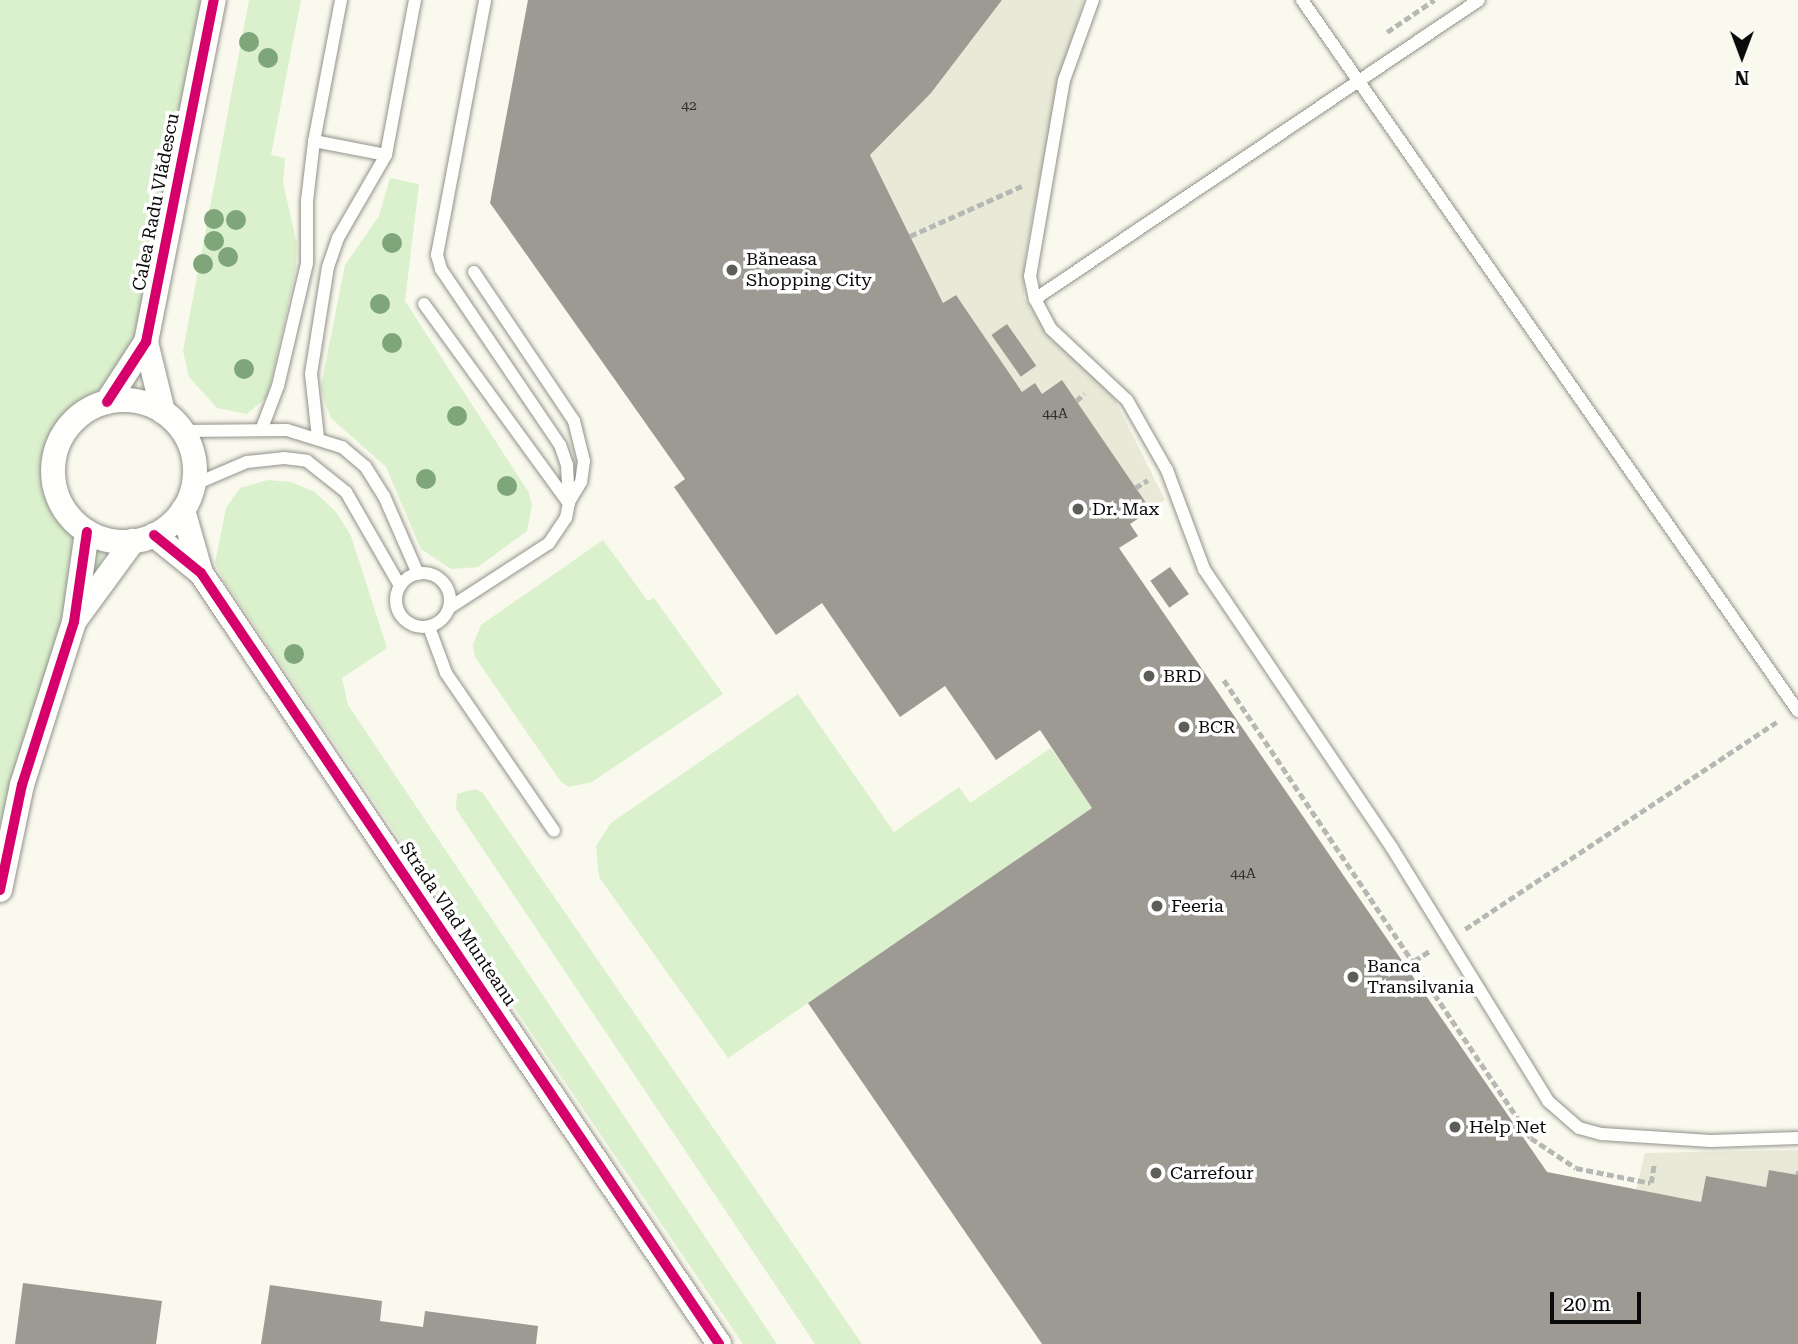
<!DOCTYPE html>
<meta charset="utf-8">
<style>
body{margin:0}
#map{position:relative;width:1798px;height:1344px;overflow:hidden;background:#f9f9ed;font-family:"Roboto Serif",serif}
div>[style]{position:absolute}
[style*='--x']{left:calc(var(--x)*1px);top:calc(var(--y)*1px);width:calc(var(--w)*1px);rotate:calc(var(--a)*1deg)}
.green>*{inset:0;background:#dbf0cd}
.plaza>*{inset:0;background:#e9e9d8}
.building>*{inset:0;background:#9c9a93;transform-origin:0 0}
.path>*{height:4.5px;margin-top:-2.25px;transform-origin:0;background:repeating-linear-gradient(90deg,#b7b7b5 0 7px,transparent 0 10.5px)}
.roads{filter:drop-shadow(0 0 2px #92928c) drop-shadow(0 0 2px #92928c)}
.lane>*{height:12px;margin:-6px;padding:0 6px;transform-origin:6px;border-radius:6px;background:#fefefc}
.lane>.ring{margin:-6px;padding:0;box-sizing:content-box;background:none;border:12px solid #fefefc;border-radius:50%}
.street>*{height:24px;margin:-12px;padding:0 12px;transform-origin:12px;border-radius:12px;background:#fefefc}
.street>.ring{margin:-12px;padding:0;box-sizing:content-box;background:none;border:24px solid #fefefc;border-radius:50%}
.cycleway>*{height:10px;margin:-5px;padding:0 5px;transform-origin:5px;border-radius:5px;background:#d6006c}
.trees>*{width:20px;height:20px;margin:-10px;border-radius:50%;background:#7fa57a}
.dots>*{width:19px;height:19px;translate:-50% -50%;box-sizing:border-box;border:4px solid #fff;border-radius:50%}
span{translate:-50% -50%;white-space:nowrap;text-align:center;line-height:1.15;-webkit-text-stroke:7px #fff;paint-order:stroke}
.number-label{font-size:14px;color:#2e2e2c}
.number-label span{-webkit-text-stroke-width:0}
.street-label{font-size:18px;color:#0a0a0a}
.poi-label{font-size:18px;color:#0a0a0a}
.left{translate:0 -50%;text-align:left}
.north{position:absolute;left:1707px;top:21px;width:70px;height:70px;-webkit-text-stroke:5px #fff;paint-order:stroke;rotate:180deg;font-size:19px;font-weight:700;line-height:28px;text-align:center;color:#0a0a0a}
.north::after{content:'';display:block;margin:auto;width:24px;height:32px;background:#0a0a0a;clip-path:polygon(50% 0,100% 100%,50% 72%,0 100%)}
.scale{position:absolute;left:1550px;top:1292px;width:91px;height:32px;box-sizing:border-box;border:4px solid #0a0a0a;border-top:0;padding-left:9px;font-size:21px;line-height:24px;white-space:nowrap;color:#0a0a0a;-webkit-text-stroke:5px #fff;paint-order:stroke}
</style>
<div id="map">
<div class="green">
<div style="clip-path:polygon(0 0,214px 0,134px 401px,93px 407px,70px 424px,56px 447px,52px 474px,59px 500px,87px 532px,110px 541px,74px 622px,0 890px)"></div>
<div style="clip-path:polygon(249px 0,301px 0,271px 155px,285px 158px,283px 183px,297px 244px,296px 268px,268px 396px,247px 414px,217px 408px,189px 377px,183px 351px)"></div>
<div style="clip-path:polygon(390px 178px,419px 184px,405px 301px,529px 493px,532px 505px,527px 531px,478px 567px,451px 569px,421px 549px,386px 467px,331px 418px,325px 403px,321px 386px,345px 265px,379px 216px)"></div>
<div style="clip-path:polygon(268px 480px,291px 482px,315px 492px,337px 513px,351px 536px,387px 648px,342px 678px,348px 705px,777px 1344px,743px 1344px,225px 582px,215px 563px,226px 508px,240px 488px)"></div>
<div style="clip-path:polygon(603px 540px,648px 601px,654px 598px,723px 694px,592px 782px,569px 787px,561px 782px,475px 657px,473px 645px,481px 625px)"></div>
<div style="clip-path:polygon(798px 694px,894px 832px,959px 787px,970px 803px,1051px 748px,1092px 808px,728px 1058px,599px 877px,596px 846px,611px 823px)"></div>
<div style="clip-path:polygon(475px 789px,482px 792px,862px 1344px,815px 1344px,456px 809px,457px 794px)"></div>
</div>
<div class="plaza">
<div style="clip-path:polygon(1002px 0,1083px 0,1052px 114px,1025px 257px,1024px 298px,1054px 342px,1107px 384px,1165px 500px,1151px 510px,1062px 381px,1042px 394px,1035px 384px,1022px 392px,956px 295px,943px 303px,870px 155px,931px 93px)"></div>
<div style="clip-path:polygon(1798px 1150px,1798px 1175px,1770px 1170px,1766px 1187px,1706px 1176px,1701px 1202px,1636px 1190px,1645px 1153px)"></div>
</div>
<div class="building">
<div style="clip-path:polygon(528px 0,1002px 0,931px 93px,870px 155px,943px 303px,956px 295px,1022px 392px,1035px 383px,1042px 394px,1062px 380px,1151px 510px,1130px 524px,1138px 536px,1119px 548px,1547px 1172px,1701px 1202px,1706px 1176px,1766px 1187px,1769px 1170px,1798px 1175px,1798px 1344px,1042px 1344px,808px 1003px,1092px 808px,1040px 730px,996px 760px,945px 686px,900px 717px,822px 603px,776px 635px,674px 487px,685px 479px,490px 203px)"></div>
<div style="left:1007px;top:324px;width:51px;height:19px;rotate:55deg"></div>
<div style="left:1170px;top:567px;width:33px;height:24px;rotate:55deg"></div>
<div style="clip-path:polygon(23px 1283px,162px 1301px,156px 1344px,15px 1344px)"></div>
<div style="clip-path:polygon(270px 1285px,382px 1301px,380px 1321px,423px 1327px,425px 1311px,538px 1326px,536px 1344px,261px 1344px)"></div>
</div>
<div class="path">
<div style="--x:1387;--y:32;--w:57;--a:-34.2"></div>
<div style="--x:910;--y:236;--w:125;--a:-24.1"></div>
<div style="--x:1076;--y:401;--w:11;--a:-41"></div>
<div style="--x:1135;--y:488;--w:15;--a:-32"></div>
<div style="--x:1224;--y:680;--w:551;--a:56.17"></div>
<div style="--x:1531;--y:1138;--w:54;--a:33.7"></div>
<div style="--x:1576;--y:1168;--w:76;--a:11.3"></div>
<div style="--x:1651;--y:1183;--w:20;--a:-81"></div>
<div style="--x:1465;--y:929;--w:374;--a:-33.6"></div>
<div style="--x:1414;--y:961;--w:20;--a:-33"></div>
<div style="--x:1798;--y:1175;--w:4;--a:-90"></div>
</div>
<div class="roads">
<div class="lane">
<div style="--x:341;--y:0;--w:144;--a:100.8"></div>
<div style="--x:314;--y:141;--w:73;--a:11"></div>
<div style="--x:386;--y:155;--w:158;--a:-79.4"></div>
<div style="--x:1093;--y:0;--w:85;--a:109.9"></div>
<div style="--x:1064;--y:80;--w:199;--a:99.8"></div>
<div style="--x:1030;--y:276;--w:24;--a:78"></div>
<div style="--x:1035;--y:299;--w:34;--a:62"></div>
<div style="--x:1051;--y:329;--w:104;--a:43.1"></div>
<div style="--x:1127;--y:400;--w:81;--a:60.3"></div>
<div style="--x:1167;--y:470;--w:106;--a:69.5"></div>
<div style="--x:1204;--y:569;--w:336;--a:56"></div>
<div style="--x:1392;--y:848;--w:297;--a:58.3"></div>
<div style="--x:1548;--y:1101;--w:41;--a:41.1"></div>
<div style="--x:1579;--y:1128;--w:24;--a:15"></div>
<div style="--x:1602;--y:1134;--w:109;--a:3.7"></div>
<div style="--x:1711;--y:1141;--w:87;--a:-2"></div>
<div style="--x:1302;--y:0;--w:867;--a:55.1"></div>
<div style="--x:474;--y:272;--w:179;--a:56.1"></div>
<div style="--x:574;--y:421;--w:41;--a:76"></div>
<div style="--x:584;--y:461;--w:21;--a:98"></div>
<div style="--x:581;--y:482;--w:23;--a:121"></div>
<div style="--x:1035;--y:299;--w:535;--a:-33.96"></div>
<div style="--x:424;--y:304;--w:245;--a:54"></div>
<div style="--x:262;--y:428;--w:45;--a:-69.1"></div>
<div style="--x:278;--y:386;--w:126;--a:-76.7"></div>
<div style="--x:307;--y:263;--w:62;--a:-90"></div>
<div style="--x:307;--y:201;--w:60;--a:-83.3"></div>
<div style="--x:183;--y:431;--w:104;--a:-0.6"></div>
<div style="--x:287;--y:430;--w:58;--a:17.2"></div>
<div style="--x:342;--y:447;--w:30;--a:40"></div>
<div style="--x:365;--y:466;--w:36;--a:58"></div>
<div style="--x:384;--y:496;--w:85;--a:66.4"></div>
<div style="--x:318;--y:438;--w:64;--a:-96.2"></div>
<div style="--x:311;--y:374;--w:108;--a:-81"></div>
<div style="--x:328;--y:267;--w:31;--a:-71"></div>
<div style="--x:338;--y:238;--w:96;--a:-60"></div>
<div style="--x:193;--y:485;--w:59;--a:-23.1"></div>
<div style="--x:247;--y:462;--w:37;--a:-6"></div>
<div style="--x:284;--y:458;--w:23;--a:7"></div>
<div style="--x:307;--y:461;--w:50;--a:38.5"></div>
<div style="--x:346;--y:492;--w:108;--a:60.1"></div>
<div class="ring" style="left:396px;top:573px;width:42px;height:42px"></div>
<div style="--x:449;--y:608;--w:119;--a:-33"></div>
<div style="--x:549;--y:543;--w:30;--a:-56"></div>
<div style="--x:566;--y:518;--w:15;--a:-79"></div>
<div style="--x:569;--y:503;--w:38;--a:-93"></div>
<div style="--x:567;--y:465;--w:21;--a:-109"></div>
<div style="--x:560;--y:445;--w:212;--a:-124.1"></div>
<div style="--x:441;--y:269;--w:15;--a:-106"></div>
<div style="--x:437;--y:255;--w:259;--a:-79.3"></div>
<div style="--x:429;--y:627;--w:49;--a:69.7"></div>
<div style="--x:446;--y:673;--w:191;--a:55.6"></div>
</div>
<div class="street">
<div style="--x:146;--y:342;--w:72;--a:76.3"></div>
<div class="ring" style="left:53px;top:400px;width:118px;height:118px"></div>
<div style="--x:107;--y:402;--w:72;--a:-57"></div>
<div style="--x:146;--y:342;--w:349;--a:-78.8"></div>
<div style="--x:183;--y:510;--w:66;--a:74.1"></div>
<div style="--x:154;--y:535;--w:60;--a:39"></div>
<div style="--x:201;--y:573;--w:929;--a:56.1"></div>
<div style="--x:76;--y:619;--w:97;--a:-53.8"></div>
<div style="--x:0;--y:890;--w:107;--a:-78.2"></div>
<div style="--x:22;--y:785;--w:171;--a:-72.3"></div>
<div style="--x:74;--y:622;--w:91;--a:-81.8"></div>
</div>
</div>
<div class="cycleway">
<div style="--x:107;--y:402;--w:72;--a:-57"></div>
<div style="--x:146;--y:342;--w:349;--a:-78.8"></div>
<div style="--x:154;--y:535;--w:60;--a:39"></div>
<div style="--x:201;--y:573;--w:929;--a:56.1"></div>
<div style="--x:0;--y:890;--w:107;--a:-78.2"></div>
<div style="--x:22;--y:785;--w:171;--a:-72.3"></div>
<div style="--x:74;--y:622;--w:91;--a:-81.8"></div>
</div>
<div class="trees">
<div style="left:249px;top:42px"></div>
<div style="left:268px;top:58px"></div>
<div style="left:214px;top:219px"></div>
<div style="left:236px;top:220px"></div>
<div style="left:214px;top:241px"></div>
<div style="left:392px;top:243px"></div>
<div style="left:228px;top:257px"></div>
<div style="left:203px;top:264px"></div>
<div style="left:380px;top:304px"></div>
<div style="left:392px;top:343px"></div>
<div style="left:244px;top:369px"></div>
<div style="left:457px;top:416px"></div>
<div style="left:426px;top:479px"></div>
<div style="left:507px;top:486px"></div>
<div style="left:294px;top:654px"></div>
</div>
<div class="dots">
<div style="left:732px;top:270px;background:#5e5e59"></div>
<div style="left:1078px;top:509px;background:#5e5e59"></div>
<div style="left:1149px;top:676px;background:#5e5e59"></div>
<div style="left:1184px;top:727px;background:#5e5e59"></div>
<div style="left:1157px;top:906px;background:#5e5e59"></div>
<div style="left:1353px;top:977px;background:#5e5e59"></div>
<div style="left:1455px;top:1127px;background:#5e5e59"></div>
<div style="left:1156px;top:1173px;background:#5e5e59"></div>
</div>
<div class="number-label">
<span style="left:689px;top:105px">42</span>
<span style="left:1055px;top:413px">44A</span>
<span style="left:1243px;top:873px">44A</span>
</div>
<div class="street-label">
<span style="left:156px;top:202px;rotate:-79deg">Calea Radu Vlădescu</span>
<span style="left:458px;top:924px;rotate:56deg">Strada Vlad Munteanu</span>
</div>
<div class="poi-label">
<span class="left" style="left:746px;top:270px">Băneasa<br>Shopping City</span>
<span class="left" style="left:1092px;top:509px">Dr. Max</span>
<span class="left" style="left:1163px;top:676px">BRD</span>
<span class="left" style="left:1198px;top:727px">BCR</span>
<span class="left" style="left:1171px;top:906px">Feeria</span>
<span class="left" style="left:1367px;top:977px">Banca<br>Transilvania</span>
<span class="left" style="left:1469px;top:1127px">Help Net</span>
<span class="left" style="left:1170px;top:1173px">Carrefour</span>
</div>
<div class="north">N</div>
<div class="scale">20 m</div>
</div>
